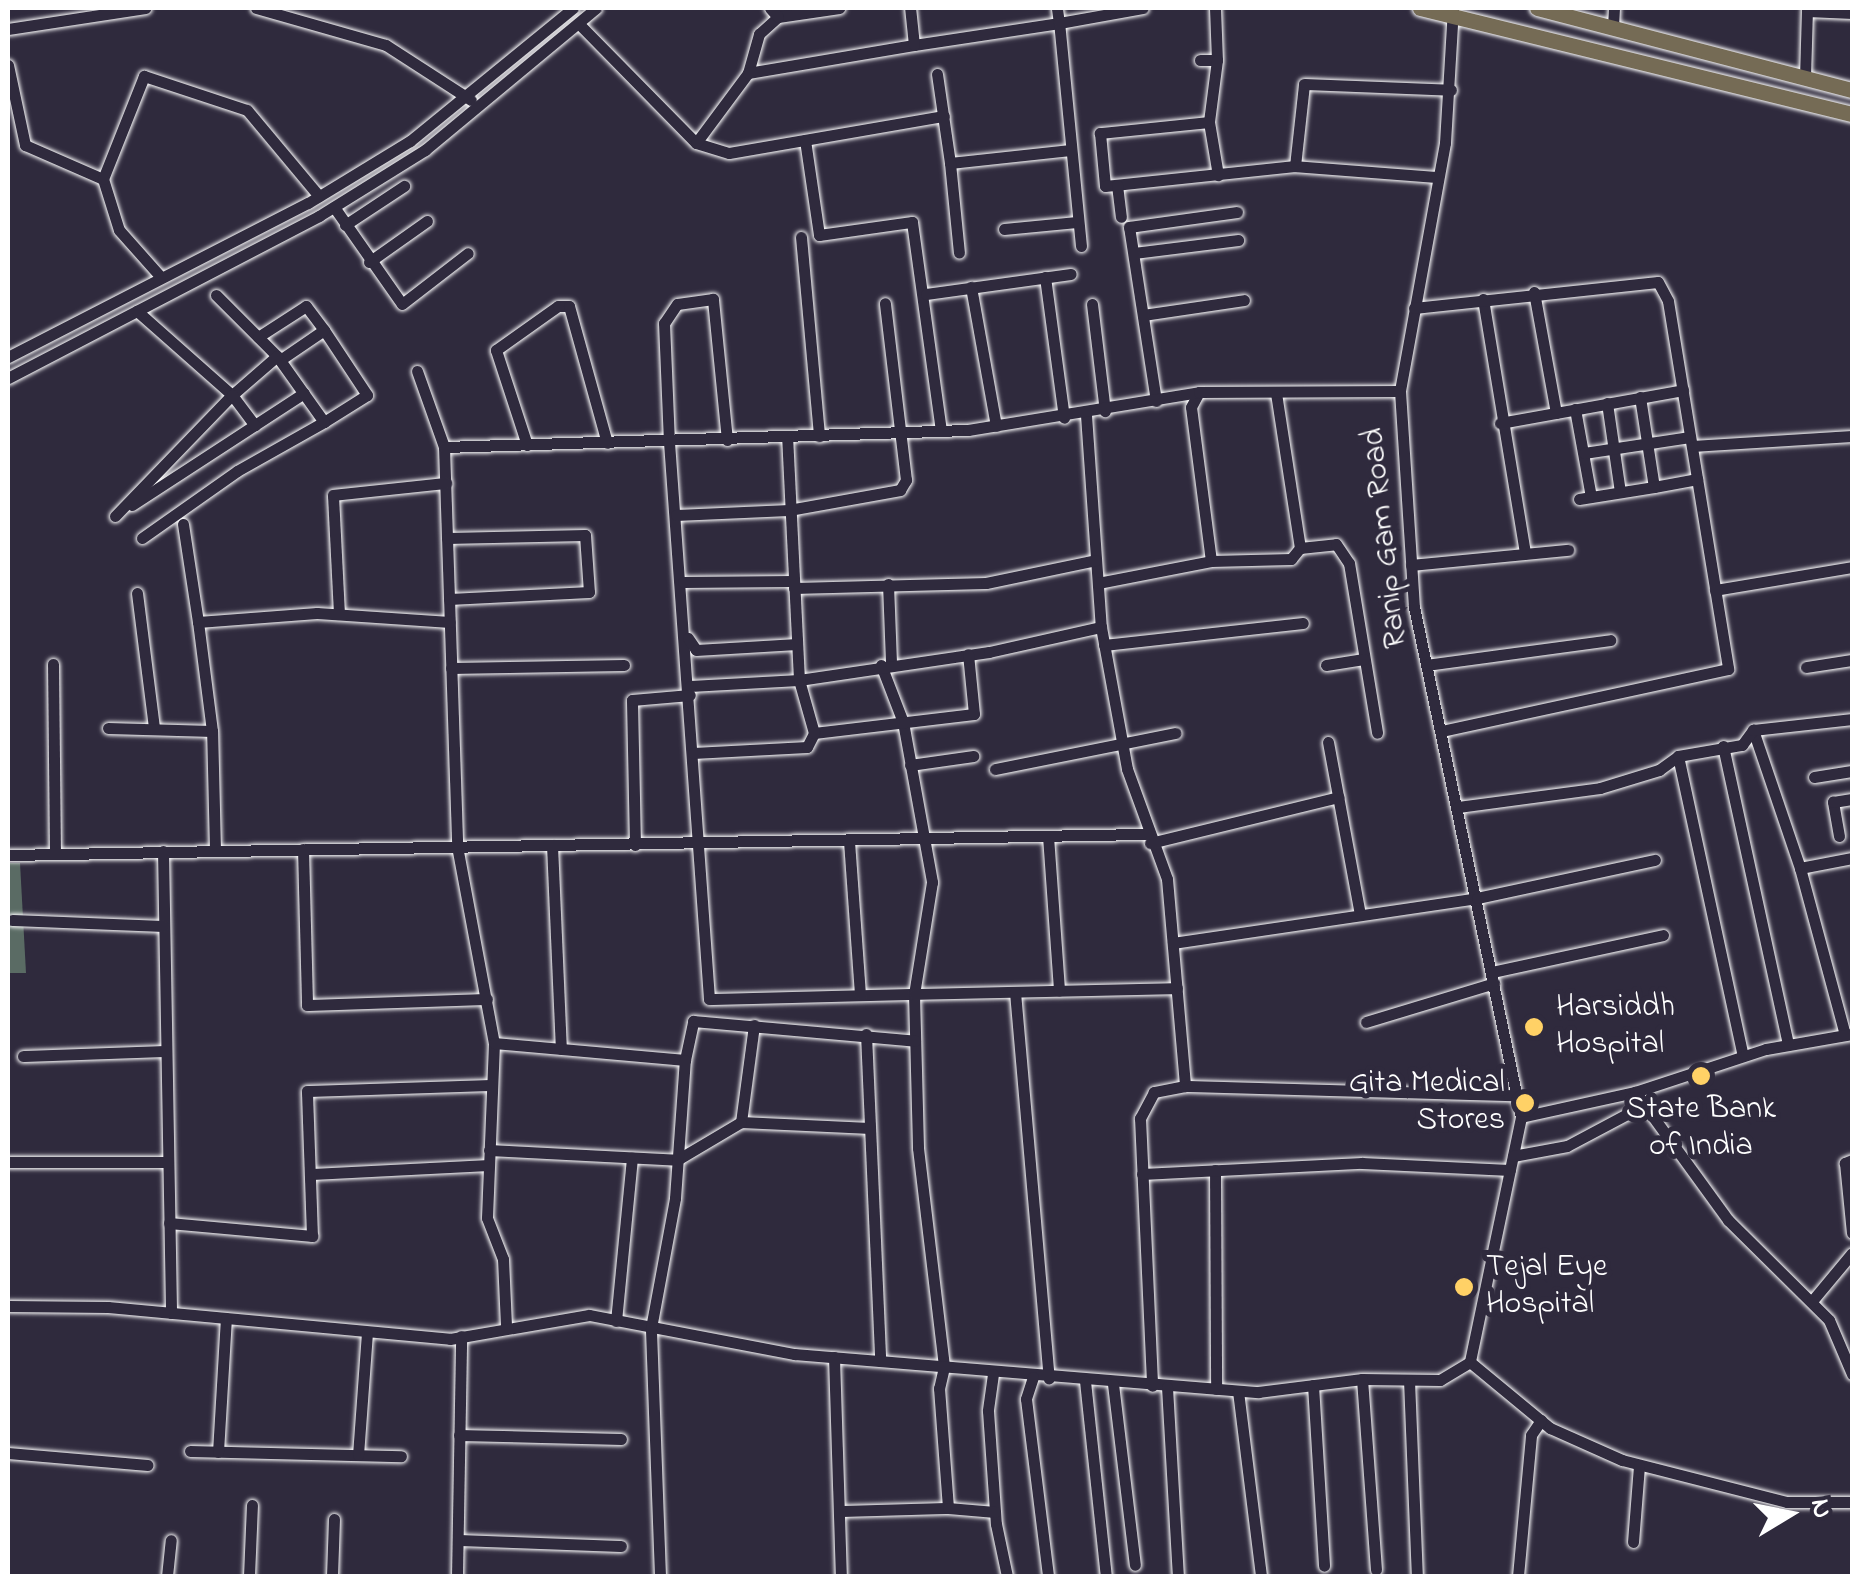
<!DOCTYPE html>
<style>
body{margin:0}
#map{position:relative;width:1860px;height:1584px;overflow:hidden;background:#2f2a3d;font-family:"Indie Flower",sans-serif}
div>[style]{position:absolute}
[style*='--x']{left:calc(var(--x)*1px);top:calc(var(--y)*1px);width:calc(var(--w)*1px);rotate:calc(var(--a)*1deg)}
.green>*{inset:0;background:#5a6b64}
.roads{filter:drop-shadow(0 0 2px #fff) drop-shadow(0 0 2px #fff)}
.minor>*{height:11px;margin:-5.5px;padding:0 5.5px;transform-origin:5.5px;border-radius:5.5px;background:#2f2a3d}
.major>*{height:15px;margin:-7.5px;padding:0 7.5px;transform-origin:7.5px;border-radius:7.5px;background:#756b55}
.dots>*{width:28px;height:28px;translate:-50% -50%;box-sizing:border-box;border:5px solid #2f2a3d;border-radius:50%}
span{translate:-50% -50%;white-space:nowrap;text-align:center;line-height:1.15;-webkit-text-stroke:10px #2f2a3d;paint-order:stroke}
.street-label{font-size:32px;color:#fff}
.poi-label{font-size:32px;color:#fff}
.left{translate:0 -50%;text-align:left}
.right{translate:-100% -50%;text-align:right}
.frame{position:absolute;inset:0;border:10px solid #fff;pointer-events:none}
.north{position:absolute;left:1740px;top:1464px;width:100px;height:100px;-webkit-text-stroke:8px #2f2a3d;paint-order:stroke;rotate:80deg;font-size:28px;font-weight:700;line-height:40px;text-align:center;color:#fff}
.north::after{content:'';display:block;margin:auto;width:35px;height:45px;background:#fff;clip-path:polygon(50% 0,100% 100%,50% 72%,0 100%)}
</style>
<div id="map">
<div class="green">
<div style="clip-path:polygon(8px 863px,20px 863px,26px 973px,8px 973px)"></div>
</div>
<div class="roads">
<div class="minor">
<div style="--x:256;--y:8;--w:135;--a:15.9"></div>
<div style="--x:386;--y:45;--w:101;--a:32.9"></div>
<div style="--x:788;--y:8;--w:13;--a:138"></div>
<div style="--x:778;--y:17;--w:62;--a:-8.4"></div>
<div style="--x:1215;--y:8;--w:52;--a:87.8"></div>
<div style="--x:1453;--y:8;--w:135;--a:93.4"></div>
<div style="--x:1445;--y:143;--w:252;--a:100.3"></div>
<div style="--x:1400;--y:391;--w:216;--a:86.3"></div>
<div style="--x:1414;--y:607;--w:521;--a:78.15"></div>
<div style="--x:1521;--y:1117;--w:250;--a:101.8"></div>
<div style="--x:1807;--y:11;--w:45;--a:2.5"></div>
<div style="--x:580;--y:25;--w:165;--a:45.5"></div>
<div style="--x:696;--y:143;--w:34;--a:17"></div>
<div style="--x:729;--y:153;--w:218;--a:-9.8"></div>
<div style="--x:1613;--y:27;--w:19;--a:-87"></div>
<div style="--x:8;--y:29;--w:139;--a:-8.7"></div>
<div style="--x:914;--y:45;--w:147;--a:-8.6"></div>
<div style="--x:1059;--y:23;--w:15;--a:-98"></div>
<div style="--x:1200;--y:60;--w:17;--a:0"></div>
<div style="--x:1217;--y:60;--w:63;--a:97.4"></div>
<div style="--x:1209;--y:122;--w:54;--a:80.4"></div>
<div style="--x:8;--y:65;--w:82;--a:78"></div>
<div style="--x:25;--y:145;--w:85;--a:23.6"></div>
<div style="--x:103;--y:179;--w:53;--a:72.6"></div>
<div style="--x:119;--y:230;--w:62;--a:48.3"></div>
<div style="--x:748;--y:73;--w:41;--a:-74.2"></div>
<div style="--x:759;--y:34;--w:25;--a:-42"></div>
<div style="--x:778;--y:17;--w:12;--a:-132"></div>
<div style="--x:937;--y:74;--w:90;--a:81.7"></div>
<div style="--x:950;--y:163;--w:121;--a:-6.2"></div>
<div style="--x:1805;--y:77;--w:69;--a:-88.3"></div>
<div style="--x:1209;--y:122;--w:110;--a:174.2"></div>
<div style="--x:1100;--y:133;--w:53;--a:84.6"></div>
<div style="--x:1105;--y:186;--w:191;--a:-6"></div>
<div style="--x:805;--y:140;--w:96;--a:81.6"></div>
<div style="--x:819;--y:235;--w:94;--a:-8"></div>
<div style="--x:912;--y:222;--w:211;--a:82.1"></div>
<div style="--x:696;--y:143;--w:87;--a:-53.4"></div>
<div style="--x:748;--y:73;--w:168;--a:-9.6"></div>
<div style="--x:914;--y:45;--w:37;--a:-96"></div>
<div style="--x:950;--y:163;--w:90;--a:84.3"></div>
<div style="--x:1437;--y:177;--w:142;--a:-175.6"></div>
<div style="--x:1295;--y:166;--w:82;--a:-83.7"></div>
<div style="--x:1304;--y:84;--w:147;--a:2.3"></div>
<div style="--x:103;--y:179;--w:111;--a:-68.3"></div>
<div style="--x:144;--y:76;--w:108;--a:18.3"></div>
<div style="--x:247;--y:110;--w:112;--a:50.1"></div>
<div style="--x:1117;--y:185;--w:32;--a:83"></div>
<div style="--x:334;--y:207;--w:118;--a:55"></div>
<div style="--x:402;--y:304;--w:83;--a:-37.7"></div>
<div style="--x:345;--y:225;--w:71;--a:-33.5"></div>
<div style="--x:1004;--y:229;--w:73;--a:-5.5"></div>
<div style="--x:801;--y:237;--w:200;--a:84.8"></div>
<div style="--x:1081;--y:246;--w:224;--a:-95.6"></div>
<div style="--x:1059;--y:23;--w:85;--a:-10.1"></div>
<div style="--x:1134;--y:253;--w:105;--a:-7.1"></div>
<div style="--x:369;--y:262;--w:71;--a:-35.3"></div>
<div style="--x:1045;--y:277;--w:142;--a:82.3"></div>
<div style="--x:971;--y:287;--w:141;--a:79.8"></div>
<div style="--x:1534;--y:292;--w:123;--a:79.7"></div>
<div style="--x:926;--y:294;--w:146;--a:-7.9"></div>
<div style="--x:216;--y:295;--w:86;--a:45"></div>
<div style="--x:1483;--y:299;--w:258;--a:80.6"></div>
<div style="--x:1092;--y:304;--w:108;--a:83.1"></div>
<div style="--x:1414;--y:308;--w:245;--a:-6.1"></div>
<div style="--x:1658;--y:282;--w:21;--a:62"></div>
<div style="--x:1668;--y:301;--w:373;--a:80.7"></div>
<div style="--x:1728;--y:669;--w:294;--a:167.8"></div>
<div style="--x:1143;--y:315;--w:102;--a:-8.4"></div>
<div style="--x:258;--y:337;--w:57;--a:-32.9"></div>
<div style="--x:306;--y:306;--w:30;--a:53"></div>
<div style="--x:324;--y:330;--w:78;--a:56.5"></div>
<div style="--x:367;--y:395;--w:51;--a:147.9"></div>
<div style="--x:8;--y:357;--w:337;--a:-27.2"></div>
<div style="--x:308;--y:203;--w:119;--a:-31.3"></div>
<div style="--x:410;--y:141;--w:210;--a:-39.2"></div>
<div style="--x:280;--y:360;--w:53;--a:-34.3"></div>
<div style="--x:417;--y:371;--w:81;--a:70.4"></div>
<div style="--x:444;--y:447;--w:399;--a:88.1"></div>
<div style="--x:457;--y:846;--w:200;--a:79.4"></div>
<div style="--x:494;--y:1043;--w:175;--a:92.3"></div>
<div style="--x:487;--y:1218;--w:44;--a:68.7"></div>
<div style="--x:503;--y:1259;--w:67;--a:87.4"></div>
<div style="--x:8;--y:378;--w:351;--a:-27.5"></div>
<div style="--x:319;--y:216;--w:125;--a:-31.9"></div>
<div style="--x:425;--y:150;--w:222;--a:-39.7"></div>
<div style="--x:1199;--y:392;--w:17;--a:118"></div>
<div style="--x:1191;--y:407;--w:155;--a:82.6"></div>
<div style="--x:1276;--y:393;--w:157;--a:81.2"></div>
<div style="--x:1640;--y:397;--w:91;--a:81.2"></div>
<div style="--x:1654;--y:487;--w:44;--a:-10.5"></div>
<div style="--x:1156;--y:401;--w:176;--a:-98.8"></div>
<div style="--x:1129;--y:227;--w:109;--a:-7.9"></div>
<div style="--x:1607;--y:403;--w:90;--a:81.7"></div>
<div style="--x:1575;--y:409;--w:89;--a:79.7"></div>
<div style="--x:1086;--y:415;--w:213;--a:86"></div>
<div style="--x:1101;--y:627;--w:144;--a:79.6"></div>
<div style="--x:1127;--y:769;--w:117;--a:70"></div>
<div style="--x:1167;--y:879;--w:208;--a:85"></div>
<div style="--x:1185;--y:1086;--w:32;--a:169"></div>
<div style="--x:1154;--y:1092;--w:30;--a:118"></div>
<div style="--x:1140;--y:1118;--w:268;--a:87.4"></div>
<div style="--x:1500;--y:423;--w:186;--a:-10.2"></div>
<div style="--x:727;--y:440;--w:142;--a:-95.7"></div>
<div style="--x:713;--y:299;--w:36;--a:172"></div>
<div style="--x:677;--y:304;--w:23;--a:124"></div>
<div style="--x:664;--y:323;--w:119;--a:87.6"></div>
<div style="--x:669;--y:442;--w:558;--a:85.89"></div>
<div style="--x:709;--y:999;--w:205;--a:-1.4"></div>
<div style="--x:914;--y:994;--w:154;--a:88.5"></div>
<div style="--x:918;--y:1148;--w:221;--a:83.2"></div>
<div style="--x:944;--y:1367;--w:22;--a:103"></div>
<div style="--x:939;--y:1388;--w:120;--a:85.7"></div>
<div style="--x:948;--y:1508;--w:109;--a:178.4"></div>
<div style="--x:527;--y:445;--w:100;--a:-108.1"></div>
<div style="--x:496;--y:350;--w:76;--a:-35.4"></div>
<div style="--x:558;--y:306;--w:11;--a:0"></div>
<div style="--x:569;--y:306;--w:142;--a:74.5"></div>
<div style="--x:1692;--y:446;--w:160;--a:-3.6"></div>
<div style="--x:444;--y:447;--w:524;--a:-1.86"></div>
<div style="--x:968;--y:430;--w:234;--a:-9.3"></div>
<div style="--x:1199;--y:392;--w:201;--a:-0.3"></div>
<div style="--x:1584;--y:453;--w:107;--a:-8.6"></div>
<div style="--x:1579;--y:499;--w:76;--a:-9.1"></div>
<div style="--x:132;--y:505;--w:205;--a:-33.1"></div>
<div style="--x:676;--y:515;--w:113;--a:-2.5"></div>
<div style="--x:789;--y:510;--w:113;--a:-10.2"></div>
<div style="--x:900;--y:490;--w:12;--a:-59"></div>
<div style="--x:906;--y:480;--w:178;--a:-96.8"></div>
<div style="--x:115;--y:516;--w:168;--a:-46"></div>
<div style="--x:232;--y:395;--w:127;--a:-138.5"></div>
<div style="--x:183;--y:524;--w:99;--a:81.3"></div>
<div style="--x:142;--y:538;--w:116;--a:-35.2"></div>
<div style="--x:237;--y:471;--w:100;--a:-29.4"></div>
<div style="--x:324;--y:422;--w:81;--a:-125.5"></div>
<div style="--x:277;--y:356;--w:60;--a:139.1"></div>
<div style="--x:232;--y:395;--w:38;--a:53"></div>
<div style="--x:447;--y:538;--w:138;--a:-1.2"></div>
<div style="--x:585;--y:535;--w:57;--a:86"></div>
<div style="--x:589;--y:592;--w:140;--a:177.1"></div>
<div style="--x:1411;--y:565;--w:158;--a:-5.5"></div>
<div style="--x:683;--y:582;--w:110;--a:-0.5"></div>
<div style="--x:1098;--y:583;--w:115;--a:-11"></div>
<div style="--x:1211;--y:561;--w:80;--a:-1.4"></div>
<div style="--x:1291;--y:559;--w:14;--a:-51"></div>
<div style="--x:1300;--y:548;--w:36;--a:-6"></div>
<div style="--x:1336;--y:544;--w:23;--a:56"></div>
<div style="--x:1349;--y:563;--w:172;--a:80.6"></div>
<div style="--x:888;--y:584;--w:79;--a:87.8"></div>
<div style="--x:794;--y:588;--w:192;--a:-1.5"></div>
<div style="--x:986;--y:583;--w:112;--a:-11.8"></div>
<div style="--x:1715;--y:590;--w:139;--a:-9.5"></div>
<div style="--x:137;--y:593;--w:136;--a:82.8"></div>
<div style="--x:339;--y:614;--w:119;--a:-92.9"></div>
<div style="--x:333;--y:495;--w:114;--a:-6.1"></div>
<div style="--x:688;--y:638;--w:14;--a:56"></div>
<div style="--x:696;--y:650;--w:101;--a:-3.4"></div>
<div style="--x:1104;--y:645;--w:200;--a:-6.3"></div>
<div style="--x:53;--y:664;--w:189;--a:89.4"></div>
<div style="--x:881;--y:665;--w:61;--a:68.9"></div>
<div style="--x:903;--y:722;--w:163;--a:79.7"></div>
<div style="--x:932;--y:882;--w:113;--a:99.1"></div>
<div style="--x:914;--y:994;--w:263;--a:-1.3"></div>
<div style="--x:1326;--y:665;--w:38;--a:-9"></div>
<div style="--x:1426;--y:665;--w:186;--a:-7.7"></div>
<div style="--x:1806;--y:667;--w:47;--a:-8.7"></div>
<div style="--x:451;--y:668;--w:173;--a:-1"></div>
<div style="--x:690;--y:686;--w:109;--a:-3.2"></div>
<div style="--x:799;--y:680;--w:192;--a:-8.4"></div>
<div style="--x:989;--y:652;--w:115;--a:-12.6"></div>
<div style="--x:108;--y:728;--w:104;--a:1.7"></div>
<div style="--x:1753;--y:730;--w:146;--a:71.2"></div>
<div style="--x:1800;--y:868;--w:173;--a:74.9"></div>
<div style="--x:814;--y:733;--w:161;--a:-6.8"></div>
<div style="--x:974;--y:714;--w:60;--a:-95.7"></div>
<div style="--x:1328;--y:742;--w:176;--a:79.5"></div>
<div style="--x:1723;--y:746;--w:306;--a:77.7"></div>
<div style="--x:693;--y:753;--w:114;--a:-3"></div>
<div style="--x:807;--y:747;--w:16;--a:-63"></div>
<div style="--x:814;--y:733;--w:55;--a:-105.8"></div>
<div style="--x:799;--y:680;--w:242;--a:-92.8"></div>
<div style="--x:1678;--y:756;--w:307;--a:77.8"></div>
<div style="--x:910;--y:765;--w:64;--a:-8.1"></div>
<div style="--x:995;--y:769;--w:184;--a:-11.3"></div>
<div style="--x:1814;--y:777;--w:38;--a:-9"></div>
<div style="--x:1458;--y:807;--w:143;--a:-7.6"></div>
<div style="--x:1600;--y:788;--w:62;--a:-17"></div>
<div style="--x:1659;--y:770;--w:24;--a:-36"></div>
<div style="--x:1678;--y:756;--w:65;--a:-9.8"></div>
<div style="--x:1742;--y:745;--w:19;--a:-54"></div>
<div style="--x:1753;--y:730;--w:100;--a:-6.3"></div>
<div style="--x:1048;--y:836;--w:155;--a:85.9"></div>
<div style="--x:1839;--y:836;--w:35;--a:-100"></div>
<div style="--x:1833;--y:802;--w:19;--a:-9"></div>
<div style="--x:849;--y:841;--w:154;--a:85.9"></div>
<div style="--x:1150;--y:843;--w:194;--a:-13.7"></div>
<div style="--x:552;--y:845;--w:204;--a:87.5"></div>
<div style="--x:635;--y:845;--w:145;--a:-91.2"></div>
<div style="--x:632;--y:700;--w:58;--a:-4.9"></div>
<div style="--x:303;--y:849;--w:156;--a:88.5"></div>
<div style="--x:307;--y:1005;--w:180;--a:-1.9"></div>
<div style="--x:215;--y:850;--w:119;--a:-91.4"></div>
<div style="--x:212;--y:731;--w:110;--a:-97.3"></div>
<div style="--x:198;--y:622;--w:119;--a:-4.3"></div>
<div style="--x:317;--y:613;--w:133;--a:3.9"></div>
<div style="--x:163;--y:851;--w:462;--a:89"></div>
<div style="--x:8;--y:855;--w:1138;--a:-1.06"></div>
<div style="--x:1800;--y:868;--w:53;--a:-10.9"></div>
<div style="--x:12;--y:920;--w:152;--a:2.3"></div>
<div style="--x:1173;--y:943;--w:307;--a:-8.4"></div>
<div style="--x:1477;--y:898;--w:182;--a:-12.1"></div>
<div style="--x:1492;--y:972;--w:175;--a:-12.2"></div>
<div style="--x:1015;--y:992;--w:388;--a:85"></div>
<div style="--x:1366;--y:1022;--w:134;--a:-16.9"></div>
<div style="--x:754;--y:1025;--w:98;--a:97.6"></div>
<div style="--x:741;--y:1122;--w:129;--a:2.7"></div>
<div style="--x:866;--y:1034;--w:327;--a:87.5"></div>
<div style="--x:494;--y:1043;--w:192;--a:5.1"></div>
<div style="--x:685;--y:1060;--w:40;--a:-78"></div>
<div style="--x:693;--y:1021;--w:223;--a:5.1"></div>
<div style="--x:23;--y:1056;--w:143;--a:-2"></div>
<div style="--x:1185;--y:1086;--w:332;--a:1.6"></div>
<div style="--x:1635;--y:1092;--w:158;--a:54"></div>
<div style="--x:1728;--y:1220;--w:142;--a:44.7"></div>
<div style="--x:1829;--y:1320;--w:59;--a:66.9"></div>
<div style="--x:1521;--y:1117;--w:117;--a:-12.4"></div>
<div style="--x:1635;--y:1092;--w:138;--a:-18.2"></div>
<div style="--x:1766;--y:1049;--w:87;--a:-9.9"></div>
<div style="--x:489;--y:1150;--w:188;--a:3"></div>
<div style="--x:677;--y:1160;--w:74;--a:-30.7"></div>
<div style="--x:1513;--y:1156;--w:55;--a:-10.5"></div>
<div style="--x:1567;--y:1146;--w:87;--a:-28"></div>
<div style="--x:1852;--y:1160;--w:8;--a:157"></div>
<div style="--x:1845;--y:1163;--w:70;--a:84.3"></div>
<div style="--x:8;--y:1162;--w:160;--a:0"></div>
<div style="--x:1215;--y:1170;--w:219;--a:89.7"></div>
<div style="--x:312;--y:1174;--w:177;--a:-2.9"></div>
<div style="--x:1142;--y:1174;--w:220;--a:-2.9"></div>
<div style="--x:1362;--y:1163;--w:148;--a:2.7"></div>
<div style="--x:169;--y:1223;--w:144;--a:5.2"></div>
<div style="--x:312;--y:1236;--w:145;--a:-92"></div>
<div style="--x:307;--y:1091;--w:185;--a:-1.9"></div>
<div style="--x:1812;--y:1301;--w:62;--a:-50.2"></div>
<div style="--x:8;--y:1306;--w:100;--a:0.6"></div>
<div style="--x:108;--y:1307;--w:343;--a:5.3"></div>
<div style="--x:450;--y:1339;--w:141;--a:-9.8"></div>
<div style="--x:589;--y:1315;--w:209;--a:10.8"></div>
<div style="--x:794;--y:1354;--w:466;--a:4.7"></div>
<div style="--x:1258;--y:1392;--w:105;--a:-7.1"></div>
<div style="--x:1362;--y:1379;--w:78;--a:0.7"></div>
<div style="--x:1440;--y:1380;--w:35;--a:-31"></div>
<div style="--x:1470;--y:1362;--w:104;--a:39.5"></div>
<div style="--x:1550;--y:1428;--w:79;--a:24"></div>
<div style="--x:1622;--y:1460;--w:170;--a:14.3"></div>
<div style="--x:1787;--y:1502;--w:65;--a:0"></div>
<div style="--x:616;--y:1321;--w:164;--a:-84.4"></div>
<div style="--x:834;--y:1357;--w:219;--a:88.2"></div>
<div style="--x:993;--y:1374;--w:37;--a:98"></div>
<div style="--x:988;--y:1411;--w:113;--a:86"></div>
<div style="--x:996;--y:1524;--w:53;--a:78.1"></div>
<div style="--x:1033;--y:1377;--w:23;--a:108"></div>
<div style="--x:1026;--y:1399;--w:178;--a:82.9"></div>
<div style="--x:1362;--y:1379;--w:191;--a:85.8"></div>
<div style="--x:1409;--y:1380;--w:196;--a:87.7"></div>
<div style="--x:1085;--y:1381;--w:196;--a:83.9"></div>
<div style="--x:1113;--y:1384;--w:182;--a:83.1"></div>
<div style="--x:1313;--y:1385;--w:181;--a:86.5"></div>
<div style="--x:1167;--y:1387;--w:189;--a:86.7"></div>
<div style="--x:1238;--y:1391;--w:186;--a:82.9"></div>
<div style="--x:459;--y:1435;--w:162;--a:1.4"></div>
<div style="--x:190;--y:1451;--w:211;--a:1.4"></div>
<div style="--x:218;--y:1452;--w:134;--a:-86.6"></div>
<div style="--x:8;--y:1453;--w:140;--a:4.9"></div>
<div style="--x:358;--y:1455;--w:122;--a:-85.8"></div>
<div style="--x:948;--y:1508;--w:47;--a:4.9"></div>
<div style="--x:458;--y:1540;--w:163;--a:2.1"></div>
<div style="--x:1633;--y:1542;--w:77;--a:-85.5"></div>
<div style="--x:167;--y:1576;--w:36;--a:-84"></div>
<div style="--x:249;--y:1576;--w:71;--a:-87.6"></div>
<div style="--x:332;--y:1576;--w:57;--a:-88"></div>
<div style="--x:457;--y:1576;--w:240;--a:-89"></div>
<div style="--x:660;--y:1576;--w:248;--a:-92.1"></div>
<div style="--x:651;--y:1328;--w:132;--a:-79.5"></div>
<div style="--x:675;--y:1198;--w:138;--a:-85.9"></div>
<div style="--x:1518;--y:1576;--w:142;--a:-84.7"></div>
<div style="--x:1531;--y:1435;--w:18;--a:-56"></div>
</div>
<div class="major">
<div style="--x:1420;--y:8;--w:445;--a:13.8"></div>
<div style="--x:1537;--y:8;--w:325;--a:14.6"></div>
</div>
</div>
<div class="dots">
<div style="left:1534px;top:1027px;background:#ffd166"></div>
<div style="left:1701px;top:1076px;background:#ffd166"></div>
<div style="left:1525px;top:1103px;background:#ffd166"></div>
<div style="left:1464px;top:1287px;background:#ffd166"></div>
</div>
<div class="street-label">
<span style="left:1386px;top:538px;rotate:-96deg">Ranip Gam Road</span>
</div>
<div class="poi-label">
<span class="left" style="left:1556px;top:1027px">Harsiddh<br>Hospital</span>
<span class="right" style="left:1505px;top:1103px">Gita Medical<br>Stores</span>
<span style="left:1701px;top:1129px">State Bank<br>of India</span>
<span class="left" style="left:1486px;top:1287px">Tejal Eye<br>Hospital</span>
</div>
<div class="frame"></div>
<div class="north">N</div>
</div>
